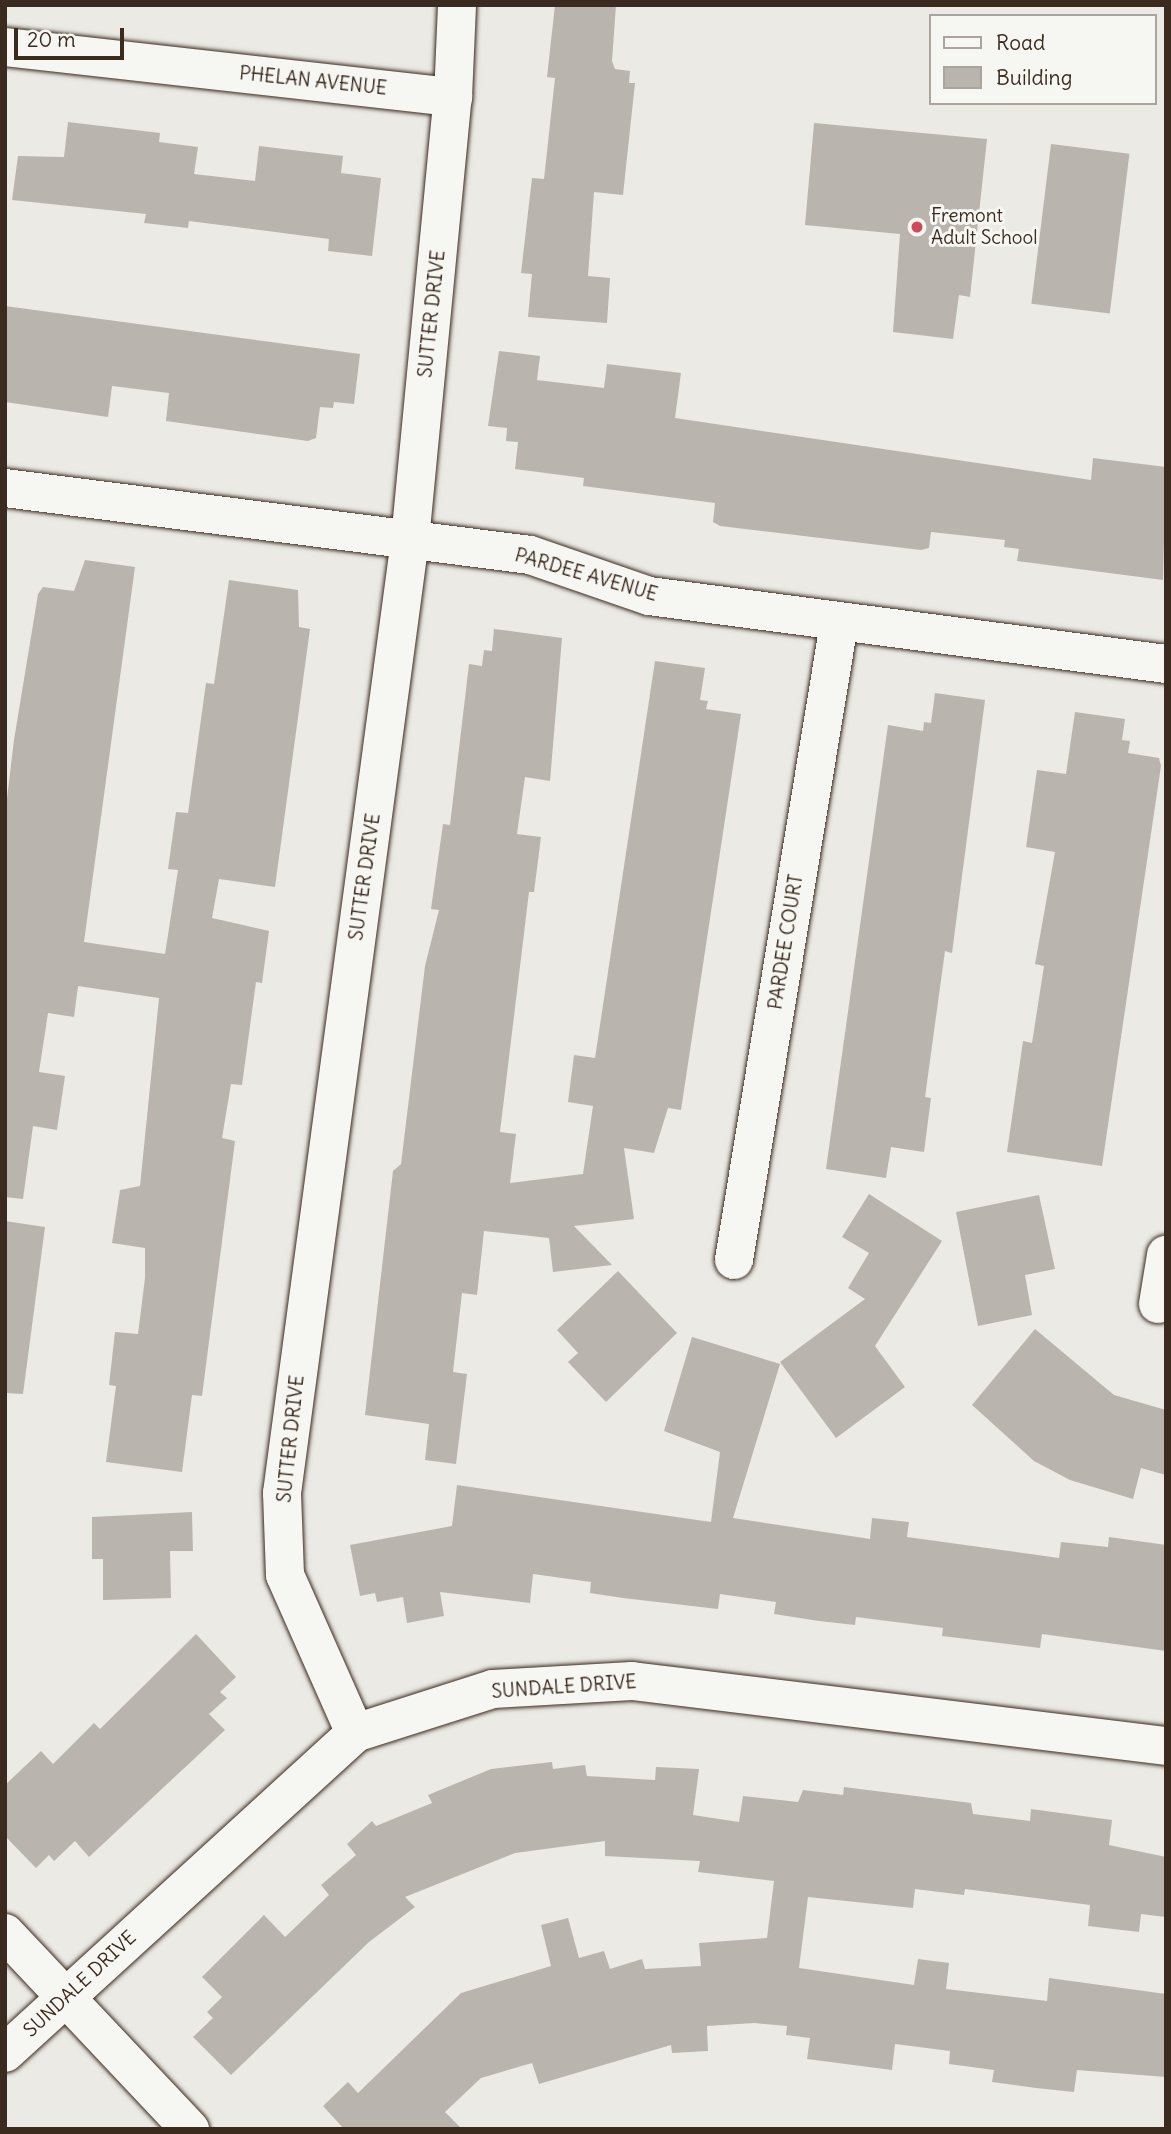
<!DOCTYPE html>
<style>
body{margin:0}
#map{position:relative;width:1171px;height:2134px;overflow:hidden;background:#ebeae5;font-family:Delius,sans-serif}
div>[style]{position:absolute}
[style*='--x']{left:calc(var(--x)*1px);top:calc(var(--y)*1px);width:calc(var(--w)*1px);rotate:calc(var(--a)*1deg)}
.building>*{inset:0;background:#bab4ae;transform-origin:0 0}
.roads{filter:drop-shadow(0 0 2px #3b2a1e) drop-shadow(0 0 2px #3b2a1e)}
.minor>*{height:38px;margin:-19px;padding:0 19px;transform-origin:19px;border-radius:19px;background:#f6f6f2}
.dots>*{width:19px;height:19px;translate:-50% -50%;box-sizing:border-box;border:4px solid #f6f6f2;border-radius:50%}
span{translate:-50% -50%;white-space:nowrap;text-align:center;line-height:1.15;-webkit-text-stroke:6px #f6f6f2;paint-order:stroke}
.street-label{font-size:19px;color:#3b2a1e}
.poi-label{font-size:19px;color:#3b2a1e}
.left{translate:0 -50%;text-align:left}
.frame{position:absolute;inset:0;border:7px solid #3b2a1e;pointer-events:none}
.legend{position:absolute;left:929px;top:14px;width:228px;height:91px;box-sizing:border-box;background:#f6f6f2;border:2px solid #aba49d;margin:0;padding:9px 12px;list-style:none;font-size:21px;color:#3b2a1e}
.legend li{display:flex;align-items:center;gap:14px;height:35px}
.legend b{width:35px;border:2px solid #aba49d}
.scale{position:absolute;left:14px;top:28px;width:110px;height:32px;box-sizing:border-box;border:4px solid #3b2a1e;border-top:0;padding-left:9px;font-size:21px;line-height:24px;white-space:nowrap;color:#3b2a1e;-webkit-text-stroke:5px #f6f6f2;paint-order:stroke}
</style>
<div id="map">
<div class="building">
<div style="clip-path:polygon(555px 5px,616px 5px,612px 61px,615px 69px,630px 71px,629px 83px,635px 83px,623px 195px,594px 192px,588px 276px,610px 278px,607px 323px,528px 317px,532px 274px,521px 273px,532px 178px,544px 179px,555px 78px,547px 77px)"></div>
<div style="clip-path:polygon(68px 122px,160px 133px,159px 142px,198px 147px,194px 174px,255px 181px,259px 146px,343px 156px,341px 173px,381px 178px,372px 256px,328px 251px,329px 239px,189px 221px,188px 228px,144px 223px,146px 214px,12px 200px,18px 156px,64px 157px)"></div>
<div style="clip-path:polygon(814px 123px,987px 139px,970px 297px,959px 295px,953px 339px,893px 332px,900px 234px,805px 225px)"></div>
<div style="left:1051px;top:144px;width:79px;height:161px;rotate:7deg"></div>
<div style="clip-path:polygon(5px 306px,360px 354px,354px 404px,334px 402px,333px 408px,320px 407px,316px 438px,308px 441px,166px 421px,169px 393px,112px 386px,108px 417px,5px 402px)"></div>
<div style="clip-path:polygon(499px 351px,540px 356px,537px 380px,604px 388px,607px 364px,681px 373px,675px 418px,1091px 480px,1093px 458px,1166px 467px,1163px 580px,1017px 561px,1019px 549px,1004px 547px,1005px 540px,931px 532px,929px 548px,921px 550px,720px 526px,713px 522px,715px 503px,583px 486px,584px 478px,515px 469px,518px 442px,506px 441px,507px 428px,488px 426px)"></div>
<div style="clip-path:polygon(85px 560px,135px 567px,84px 942px,165px 954px,178px 870px,168px 869px,176px 812px,188px 813px,206px 683px,214px 684px,229px 580px,298px 590px,299px 627px,310px 629px,275px 887px,219px 879px,212px 918px,269px 931px,262px 983px,256px 982px,242px 1085px,231px 1084px,222px 1138px,235px 1141px,202px 1396px,192px 1395px,182px 1472px,106px 1462px,116px 1386px,109px 1385px,115px 1332px,138px 1334px,145px 1278px,145px 1248px,112px 1243px,120px 1190px,140px 1186px,159px 998px,78px 986px,74px 1017px,48px 1013px,39px 1072px,65px 1076px,57px 1130px,33px 1126px,23px 1199px,5px 1197px,5px 815px,14px 740px,38px 594px,43px 587px,74px 591px)"></div>
<div style="clip-path:polygon(494px 629px,562px 638px,550px 781px,525px 777px,517px 834px,541px 837px,534px 892px,529px 892px,500px 1132px,516px 1134px,510px 1183px,583px 1174px,593px 1106px,568px 1102px,574px 1055px,595px 1058px,655px 661px,705px 668px,700px 700px,708px 701px,706px 709px,741px 714px,681px 1110px,668px 1108px,654px 1153px,624px 1148px,634px 1219px,574px 1226px,612px 1265px,553px 1272px,549px 1238px,484px 1231px,477px 1295px,462px 1293px,453px 1372px,467px 1374px,456px 1464px,425px 1460px,429px 1424px,365px 1415px,393px 1171px,401px 1164px,425px 966px,439px 910px,431px 909px,443px 824px,450px 825px,469px 664px,482px 666px,484px 650px,492px 651px)"></div>
<div style="clip-path:polygon(935px 693px,985px 700px,952px 953px,945px 951px,925px 1097px,931px 1098px,924px 1152px,891px 1147px,886px 1178px,826px 1169px,888px 725px,923px 731px,924px 722px,931px 723px)"></div>
<div style="clip-path:polygon(1075px 712px,1125px 719px,1122px 740px,1130px 741px,1128px 753px,1159px 758px,1161px 766px,1102px 1166px,1007px 1152px,1023px 1041px,1032px 1043px,1044px 966px,1035px 964px,1055px 852px,1026px 847px,1037px 770px,1066px 774px)"></div>
<div style="clip-path:polygon(869px 1194px,942px 1241px,875px 1346px,905px 1387px,836px 1438px,780px 1362px,865px 1299px,848px 1288px,869px 1253px,842px 1237px)"></div>
<div style="clip-path:polygon(1039px 1195px,1055px 1269px,1025px 1275px,1032px 1315px,978px 1326px,956px 1212px)"></div>
<div style="clip-path:polygon(5px 1221px,45px 1227px,23px 1394px,5px 1393px)"></div>
<div style="clip-path:polygon(618px 1271px,677px 1333px,606px 1402px,568px 1362px,578px 1353px,557px 1330px)"></div>
<div style="clip-path:polygon(1035px 1329px,1114px 1395px,1166px 1410px,1166px 1475px,1141px 1468px,1133px 1499px,1070px 1480px,1034px 1461px,972px 1405px)"></div>
<div style="clip-path:polygon(692px 1337px,780px 1364px,733px 1518px,870px 1539px,872px 1518px,909px 1522px,907px 1537px,1059px 1558px,1061px 1542px,1108px 1547px,1109px 1537px,1166px 1545px,1166px 1651px,1042px 1634px,1040px 1648px,942px 1636px,943px 1628px,856px 1617px,855px 1625px,819px 1621px,774px 1614px,776px 1602px,720px 1594px,718px 1609px,623px 1598px,590px 1593px,591px 1582px,533px 1574px,530px 1603px,440px 1592px,444px 1616px,407px 1623px,403px 1597px,377px 1602px,375px 1593px,360px 1596px,350px 1545px,452px 1526px,457px 1485px,711px 1522px,720px 1452px,664px 1431px)"></div>
<div style="clip-path:polygon(192px 1512px,193px 1551px,170px 1551px,171px 1598px,103px 1600px,103px 1559px,92px 1559px,92px 1517px)"></div>
<div style="clip-path:polygon(196px 1634px,236px 1677px,220px 1692px,227px 1698px,209px 1714px,225px 1730px,89px 1857px,75px 1841px,54px 1861px,49px 1855px,36px 1868px,5px 1836px,5px 1785px,41px 1751px,53px 1764px,94px 1723px,100px 1729px)"></div>
<div style="clip-path:polygon(552px 1762px,553px 1769px,585px 1765px,587px 1776px,655px 1780px,656px 1767px,699px 1769px,693px 1815px,739px 1822px,743px 1796px,798px 1802px,803px 1790px,843px 1795px,844px 1787px,971px 1803px,973px 1814px,1030px 1821px,1031px 1809px,1112px 1820px,1109px 1845px,1166px 1857px,1166px 1917px,1141px 1914px,1139px 1932px,1088px 1926px,1090px 1905px,965px 1889px,964px 1895px,915px 1889px,913px 1908px,808px 1897px,799px 1968px,914px 1985px,918px 1959px,949px 1963px,946px 1989px,1047px 2001px,1049px 1978px,1166px 1994px,1166px 2077px,1077px 2070px,1074px 2092px,1036px 2088px,992px 2082px,994px 2070px,949px 2064px,950px 2051px,895px 2044px,892px 2070px,807px 2059px,810px 2038px,786px 2035px,787px 2026px,754px 2023px,707px 2026px,708px 2051px,672px 2053px,671px 2045px,539px 2084px,532px 2063px,481px 2078px,445px 2112px,462px 2129px,344px 2129px,323px 2106px,348px 2082px,358px 2093px,461px 1993px,551px 1966px,541px 1925px,568px 1918px,579px 1958px,604px 1951px,610px 1969px,642px 1959px,645px 1969px,701px 1966px,699px 1943px,767px 1938px,774px 1881px,698px 1872px,700px 1861px,605px 1856px,605px 1841px,515px 1853px,405px 1897px,415px 1907px,369px 1942px,231px 2075px,193px 2037px,213px 2018px,207px 2012px,222px 1997px,202px 1977px,264px 1915px,285px 1937px,329px 1895px,321px 1885px,356px 1855px,347px 1844px,372px 1821px,376px 1826px,432px 1803px,428px 1795px,491px 1769px)"></div>
</div>
<div class="roads">
<div class="minor">
<div style="--x:5;--y:47;--w:451;--a:6.4"></div>
<div style="--x:5;--y:488;--w:529;--a:7.27"></div>
<div style="--x:530;--y:555;--w:126;--a:19"></div>
<div style="--x:649;--y:596;--w:521;--a:7.49"></div>
<div style="--x:734;--y:1260;--w:645;--a:-80.63"></div>
<div style="--x:1158;--y:1304;--w:50;--a:-80.7"></div>
<div style="--x:355;--y:1733;--w:173;--a:-113.9"></div>
<div style="--x:285;--y:1575;--w:82;--a:-92.1"></div>
<div style="--x:282;--y:1493;--w:962;--a:-82.35"></div>
<div style="--x:410;--y:540;--w:445;--a:-84.5"></div>
<div style="--x:453;--y:97;--w:92;--a:-87.5"></div>
<div style="--x:5;--y:1933;--w:270;--a:46.7"></div>
<div style="--x:5;--y:2053;--w:474;--a:-42.4"></div>
<div style="--x:355;--y:1733;--w:145;--a:-17.7"></div>
<div style="--x:493;--y:1689;--w:139;--a:-3.3"></div>
<div style="--x:632;--y:1681;--w:538;--a:6.94"></div>
</div>
</div>
<div class="dots">
<div style="left:917px;top:227px;background:#d1495b"></div>
</div>
<div class="street-label">
<span style="left:313px;top:81px;rotate:6deg">PHELAN AVENUE</span>
<span style="left:432px;top:314px;rotate:-84deg">SUTTER DRIVE</span>
<span style="left:586px;top:575px;rotate:16deg">PARDEE AVENUE</span>
<span style="left:365px;top:877px;rotate:-82deg">SUTTER DRIVE</span>
<span style="left:786px;top:942px;rotate:-81deg">PARDEE COURT</span>
<span style="left:291px;top:1439px;rotate:-84deg">SUTTER DRIVE</span>
<span style="left:564px;top:1687px;rotate:-4deg">SUNDALE DRIVE</span>
<span style="left:80px;top:1984px;rotate:-43deg">SUNDALE DRIVE</span>
</div>
<div class="poi-label">
<span class="left" style="left:931px;top:227px">Fremont<br>Adult School</span>
</div>
<div class="frame"></div>
<ul class="legend">
<li><b style="height:9px;background:#f6f6f2"></b>Road</li>
<li><b style="height:19px;background:#bab4ae"></b>Building</li>
</ul>
<div class="scale">20 m</div>
</div>
